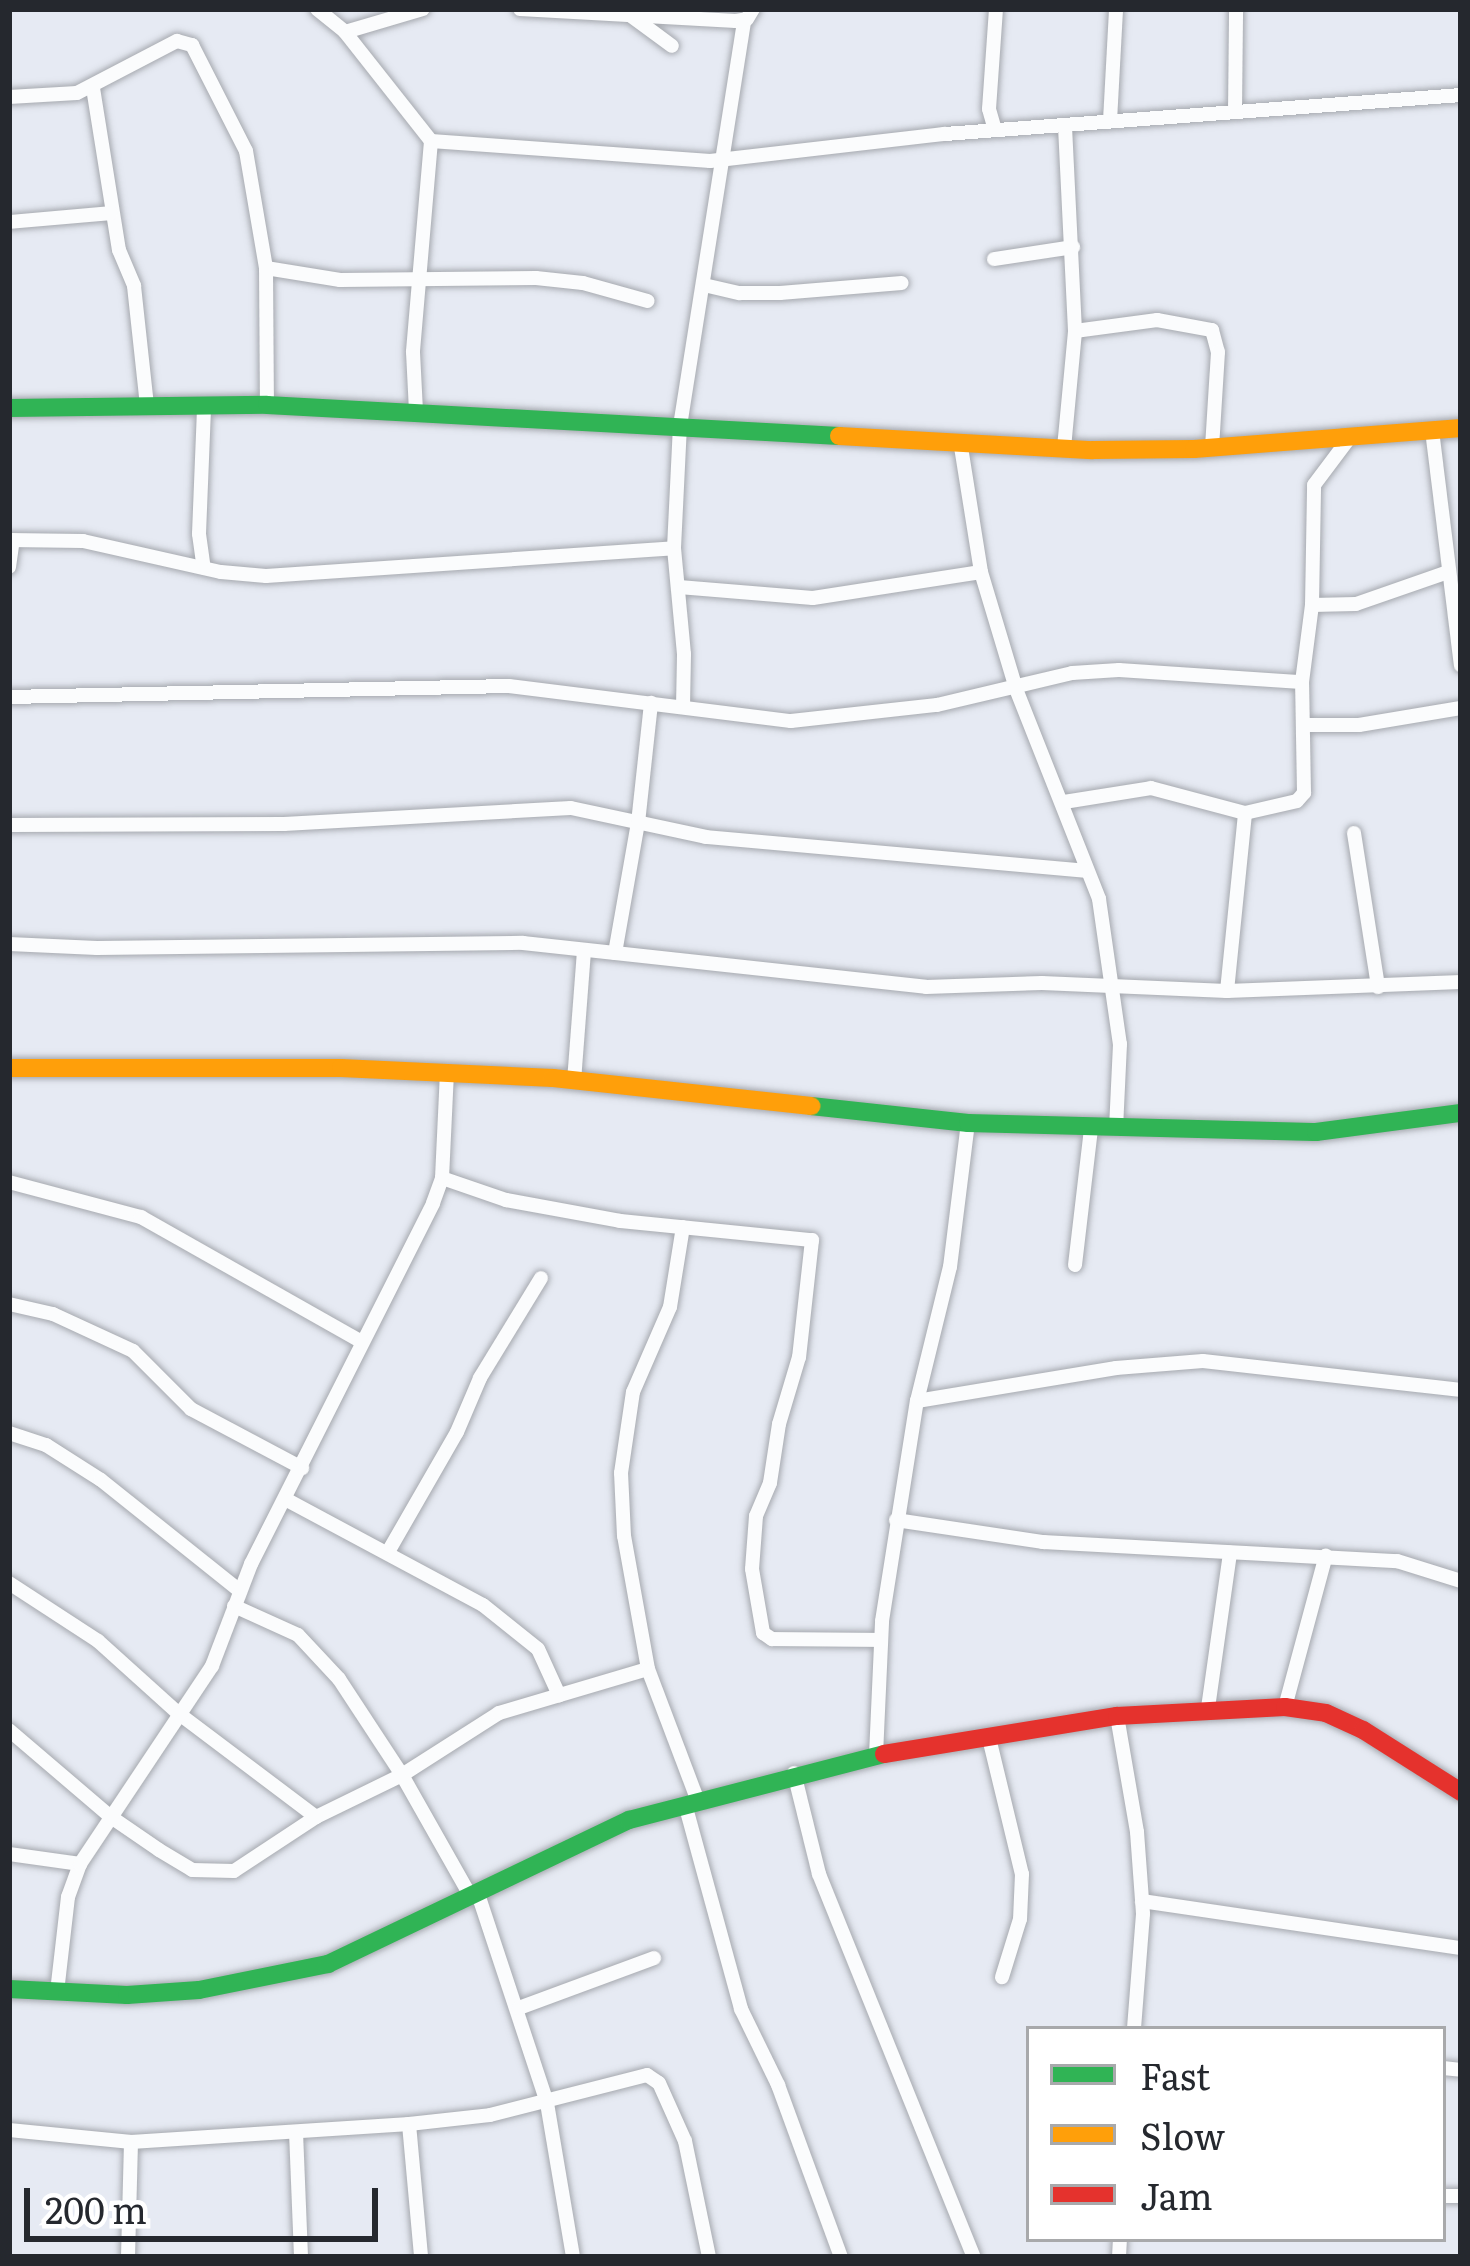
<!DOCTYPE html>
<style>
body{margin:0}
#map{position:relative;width:1470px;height:2266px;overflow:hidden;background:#e6eaf3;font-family:Literata,serif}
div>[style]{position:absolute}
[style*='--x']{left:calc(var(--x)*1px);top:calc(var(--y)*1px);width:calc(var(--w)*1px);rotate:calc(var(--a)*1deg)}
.roads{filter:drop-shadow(0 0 3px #a6a9af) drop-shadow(0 0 3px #a6a9af)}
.street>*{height:14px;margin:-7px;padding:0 7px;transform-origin:7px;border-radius:7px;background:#fbfcfd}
.fast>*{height:18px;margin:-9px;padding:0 9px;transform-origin:9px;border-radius:9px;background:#30b455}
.slow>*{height:18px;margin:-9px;padding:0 9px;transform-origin:9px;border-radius:9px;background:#ff9f0a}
.jam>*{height:18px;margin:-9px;padding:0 9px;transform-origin:9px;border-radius:9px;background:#e5322d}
span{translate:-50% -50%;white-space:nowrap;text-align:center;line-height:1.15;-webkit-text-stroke:9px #fff;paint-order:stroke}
.frame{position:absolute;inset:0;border:12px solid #25282e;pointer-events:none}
.legend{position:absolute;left:1026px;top:2026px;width:420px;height:216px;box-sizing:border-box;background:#fff;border:3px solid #a8a9ab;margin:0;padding:15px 21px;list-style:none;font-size:36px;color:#25282e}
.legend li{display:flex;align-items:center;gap:24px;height:60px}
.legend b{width:60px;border:3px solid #a8a9ab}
.scale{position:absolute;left:24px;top:2188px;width:354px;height:54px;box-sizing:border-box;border:6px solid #25282e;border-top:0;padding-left:15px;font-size:36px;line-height:42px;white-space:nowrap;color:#25282e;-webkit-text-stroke:9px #fff;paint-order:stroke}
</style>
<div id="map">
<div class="roads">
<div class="street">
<div style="--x:317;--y:9;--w:36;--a:39"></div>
<div style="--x:345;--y:32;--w:81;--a:-16.4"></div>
<div style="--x:520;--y:9;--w:216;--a:3.2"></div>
<div style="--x:736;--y:21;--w:11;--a:-10"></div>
<div style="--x:747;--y:19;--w:12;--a:-59"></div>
<div style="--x:630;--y:15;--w:52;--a:36.4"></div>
<div style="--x:345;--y:32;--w:139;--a:51.7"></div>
<div style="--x:431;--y:141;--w:212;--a:94.9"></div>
<div style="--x:413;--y:352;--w:60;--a:87.1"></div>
<div style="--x:93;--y:88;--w:164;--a:80.9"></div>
<div style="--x:119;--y:250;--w:39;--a:67"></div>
<div style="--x:134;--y:286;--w:120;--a:83.8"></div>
<div style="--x:9;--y:97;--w:68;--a:-3.4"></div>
<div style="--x:77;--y:93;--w:113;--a:-27.5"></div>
<div style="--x:177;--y:41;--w:16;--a:15"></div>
<div style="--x:192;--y:45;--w:119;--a:63"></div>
<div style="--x:246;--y:151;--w:119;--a:80.3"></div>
<div style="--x:266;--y:268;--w:137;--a:89.6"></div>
<div style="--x:1235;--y:112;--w:103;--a:-89.4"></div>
<div style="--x:1110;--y:121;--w:112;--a:-86.9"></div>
<div style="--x:995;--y:130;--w:22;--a:-106"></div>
<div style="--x:989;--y:109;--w:100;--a:-86"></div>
<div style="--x:431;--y:141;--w:280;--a:4.1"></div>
<div style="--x:710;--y:161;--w:237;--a:-6.6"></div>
<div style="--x:945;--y:134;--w:517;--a:-4.32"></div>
<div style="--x:9;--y:222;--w:102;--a:-5"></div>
<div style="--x:994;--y:259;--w:80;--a:-8.6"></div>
<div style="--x:266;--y:268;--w:75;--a:9.2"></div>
<div style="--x:340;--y:280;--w:196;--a:-0.6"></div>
<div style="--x:536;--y:278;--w:47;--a:6.1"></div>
<div style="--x:583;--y:283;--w:67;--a:15.5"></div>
<div style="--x:704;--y:285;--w:37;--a:13"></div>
<div style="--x:740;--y:293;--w:40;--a:0"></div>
<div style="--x:780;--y:293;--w:122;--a:-4.7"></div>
<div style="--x:1075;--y:331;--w:83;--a:-7.6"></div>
<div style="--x:1157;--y:320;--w:56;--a:10.3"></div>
<div style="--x:1212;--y:330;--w:23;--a:75"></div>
<div style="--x:1218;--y:352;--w:95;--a:93.6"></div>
<div style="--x:204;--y:409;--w:125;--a:92.3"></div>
<div style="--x:199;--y:534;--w:34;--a:82"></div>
<div style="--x:1432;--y:430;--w:237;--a:83"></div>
<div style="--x:961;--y:447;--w:127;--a:80.9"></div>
<div style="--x:981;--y:572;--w:122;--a:73.3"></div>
<div style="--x:1016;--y:689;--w:226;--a:68.4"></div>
<div style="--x:1099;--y:899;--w:147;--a:81.8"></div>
<div style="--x:1120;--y:1044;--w:84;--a:92.7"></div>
<div style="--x:1064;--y:448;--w:118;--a:-84.6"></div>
<div style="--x:1075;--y:331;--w:205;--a:-92.8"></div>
<div style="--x:9;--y:540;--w:74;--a:0.8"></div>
<div style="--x:83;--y:541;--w:141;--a:12.7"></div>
<div style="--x:221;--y:572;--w:45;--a:5.1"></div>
<div style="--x:266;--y:576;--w:409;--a:-3.9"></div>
<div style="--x:9;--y:567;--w:27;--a:-82"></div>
<div style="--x:679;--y:587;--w:134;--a:4.7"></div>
<div style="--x:813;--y:598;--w:170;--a:-8.8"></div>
<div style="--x:1312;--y:605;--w:44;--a:-1.3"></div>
<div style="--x:1356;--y:604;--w:97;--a:-19.2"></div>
<div style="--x:9;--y:697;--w:500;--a:-1.26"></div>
<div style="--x:509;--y:686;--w:284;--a:7.1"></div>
<div style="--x:791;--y:721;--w:147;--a:-6.3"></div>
<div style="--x:937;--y:705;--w:139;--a:-13.3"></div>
<div style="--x:1072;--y:673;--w:47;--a:-3.7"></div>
<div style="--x:1119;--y:670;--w:183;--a:3.8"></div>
<div style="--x:683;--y:707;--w:53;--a:-88.9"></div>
<div style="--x:684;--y:654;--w:106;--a:-95.4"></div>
<div style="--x:674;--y:548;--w:122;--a:-87.2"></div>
<div style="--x:680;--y:426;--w:410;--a:-81"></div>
<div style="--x:1303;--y:725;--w:56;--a:0"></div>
<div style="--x:1359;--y:725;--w:103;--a:-9.5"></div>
<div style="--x:1064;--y:802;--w:88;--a:-9.1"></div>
<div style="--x:1151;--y:788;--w:97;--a:14.9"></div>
<div style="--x:9;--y:825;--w:275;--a:-0.2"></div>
<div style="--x:284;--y:824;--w:287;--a:-3.2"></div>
<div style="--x:571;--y:808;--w:138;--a:12.1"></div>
<div style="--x:706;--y:837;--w:382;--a:5.1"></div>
<div style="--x:1354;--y:833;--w:156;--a:81.1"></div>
<div style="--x:9;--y:944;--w:88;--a:2.6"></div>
<div style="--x:97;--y:948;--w:426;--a:-0.7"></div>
<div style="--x:523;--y:943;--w:405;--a:6.2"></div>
<div style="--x:926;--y:987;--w:116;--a:-2"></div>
<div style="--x:1042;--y:983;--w:185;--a:2.5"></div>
<div style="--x:1227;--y:991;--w:234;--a:-2.2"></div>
<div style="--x:615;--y:953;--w:132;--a:-80"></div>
<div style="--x:638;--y:823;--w:121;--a:-83.8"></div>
<div style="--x:1227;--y:991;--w:179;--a:-84.2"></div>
<div style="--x:1245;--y:813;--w:53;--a:-13"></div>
<div style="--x:1297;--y:801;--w:11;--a:-49"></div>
<div style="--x:1304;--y:793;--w:111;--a:-91"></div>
<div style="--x:1302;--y:682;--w:78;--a:-82.6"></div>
<div style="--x:1312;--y:605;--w:120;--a:-89"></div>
<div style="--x:1314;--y:485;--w:60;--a:-53.1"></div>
<div style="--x:574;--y:1081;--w:131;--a:-85.6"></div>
<div style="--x:442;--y:1178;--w:68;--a:19"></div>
<div style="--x:506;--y:1200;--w:116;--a:10.4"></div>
<div style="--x:620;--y:1221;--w:193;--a:5.7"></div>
<div style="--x:812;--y:1240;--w:118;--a:96.3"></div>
<div style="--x:799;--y:1357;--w:70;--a:106.6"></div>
<div style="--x:779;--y:1424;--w:60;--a:98.7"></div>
<div style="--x:770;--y:1483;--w:36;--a:113"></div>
<div style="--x:756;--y:1516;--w:53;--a:94.3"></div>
<div style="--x:752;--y:1569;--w:65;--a:80.2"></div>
<div style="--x:763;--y:1633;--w:11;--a:34"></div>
<div style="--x:772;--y:1639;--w:109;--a:0.5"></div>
<div style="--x:9;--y:1182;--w:137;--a:14.9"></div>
<div style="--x:141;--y:1217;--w:254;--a:29.5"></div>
<div style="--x:1075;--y:1265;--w:138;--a:-83.3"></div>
<div style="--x:9;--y:1304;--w:45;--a:12.8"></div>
<div style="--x:53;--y:1314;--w:88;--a:24.8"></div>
<div style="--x:133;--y:1351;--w:82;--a:45"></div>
<div style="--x:191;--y:1409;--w:126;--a:28"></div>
<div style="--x:917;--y:1401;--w:138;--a:-76.2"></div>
<div style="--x:950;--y:1267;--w:145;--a:-82.9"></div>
<div style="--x:9;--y:1433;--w:39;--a:18"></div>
<div style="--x:46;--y:1445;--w:65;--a:32.5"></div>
<div style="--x:101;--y:1480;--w:178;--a:38.6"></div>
<div style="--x:287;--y:1500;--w:222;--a:28.2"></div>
<div style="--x:483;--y:1605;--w:70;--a:38.7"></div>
<div style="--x:538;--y:1649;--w:51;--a:65.5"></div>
<div style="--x:896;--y:1520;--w:149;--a:8.5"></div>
<div style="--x:1043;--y:1542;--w:355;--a:3.1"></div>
<div style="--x:1397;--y:1561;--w:67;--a:17.4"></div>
<div style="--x:388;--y:1552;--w:138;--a:-60.1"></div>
<div style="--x:457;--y:1432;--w:59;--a:-66.9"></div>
<div style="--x:480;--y:1378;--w:117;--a:-58.6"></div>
<div style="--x:9;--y:1583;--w:106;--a:33.1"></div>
<div style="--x:98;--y:1641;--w:108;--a:42"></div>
<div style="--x:178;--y:1713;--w:173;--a:37"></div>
<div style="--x:234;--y:1606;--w:70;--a:24.4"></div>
<div style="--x:298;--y:1635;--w:60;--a:47"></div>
<div style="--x:339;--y:1679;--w:115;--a:56.7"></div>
<div style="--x:402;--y:1775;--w:140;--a:60.5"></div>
<div style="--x:648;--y:1669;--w:135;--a:-100.2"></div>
<div style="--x:624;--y:1536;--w:63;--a:-92.7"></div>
<div style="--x:621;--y:1473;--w:82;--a:-81.6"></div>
<div style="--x:633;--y:1392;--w:93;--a:-66.5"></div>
<div style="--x:670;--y:1307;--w:81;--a:-80.8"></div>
<div style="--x:1285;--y:1707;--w:157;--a:-74.9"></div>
<div style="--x:1208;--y:1708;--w:157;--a:-81.9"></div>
<div style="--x:1117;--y:1716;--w:118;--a:80.2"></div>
<div style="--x:1137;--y:1832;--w:82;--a:85.8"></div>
<div style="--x:1143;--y:1914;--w:115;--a:94.5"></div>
<div style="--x:9;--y:1730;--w:134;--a:40.5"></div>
<div style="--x:111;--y:1817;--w:58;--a:34.5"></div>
<div style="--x:159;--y:1850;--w:39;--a:31"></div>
<div style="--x:192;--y:1870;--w:42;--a:1.4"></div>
<div style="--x:234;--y:1871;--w:98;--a:-33.4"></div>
<div style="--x:316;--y:1817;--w:96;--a:-26"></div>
<div style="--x:402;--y:1775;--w:115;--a:-32.6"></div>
<div style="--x:499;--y:1713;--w:155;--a:-16.5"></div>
<div style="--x:648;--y:1669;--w:139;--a:69.3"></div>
<div style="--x:989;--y:1738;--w:140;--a:76.4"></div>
<div style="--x:1022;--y:1874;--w:45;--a:92.5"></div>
<div style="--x:1020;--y:1919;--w:61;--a:107.2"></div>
<div style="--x:876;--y:1755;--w:134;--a:-87.4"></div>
<div style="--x:882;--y:1621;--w:223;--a:-81"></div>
<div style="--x:917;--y:1401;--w:202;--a:-9.4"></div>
<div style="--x:1116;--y:1368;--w:87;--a:-4.6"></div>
<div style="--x:1203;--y:1361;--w:260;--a:6.4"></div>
<div style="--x:794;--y:1773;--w:104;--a:76.1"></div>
<div style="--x:819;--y:1874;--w:413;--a:68"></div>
<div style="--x:685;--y:1804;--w:213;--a:74.7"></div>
<div style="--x:741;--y:2009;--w:85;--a:64"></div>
<div style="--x:778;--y:2085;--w:183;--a:69.9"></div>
<div style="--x:9;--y:1854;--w:72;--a:8"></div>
<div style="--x:478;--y:1894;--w:220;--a:71.7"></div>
<div style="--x:547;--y:2103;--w:156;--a:80.4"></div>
<div style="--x:1142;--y:1901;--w:322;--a:8.4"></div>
<div style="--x:57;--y:1992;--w:96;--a:-83.4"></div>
<div style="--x:68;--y:1897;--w:35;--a:-70"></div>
<div style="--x:80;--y:1864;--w:238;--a:-56.3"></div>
<div style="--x:212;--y:1666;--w:109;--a:-69.1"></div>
<div style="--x:251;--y:1564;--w:404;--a:-63.2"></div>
<div style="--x:433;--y:1203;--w:27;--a:-70"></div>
<div style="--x:442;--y:1178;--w:105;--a:-87.3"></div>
<div style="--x:519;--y:2008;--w:144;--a:-20.3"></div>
<div style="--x:1443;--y:2068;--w:18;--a:6"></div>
<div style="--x:409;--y:2124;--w:134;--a:84.8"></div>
<div style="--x:9;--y:2130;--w:123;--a:5.6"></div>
<div style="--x:131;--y:2142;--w:279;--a:-3.7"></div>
<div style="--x:409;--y:2124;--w:81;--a:-6.3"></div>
<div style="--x:490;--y:2115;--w:162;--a:-14.3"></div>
<div style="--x:647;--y:2075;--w:14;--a:34"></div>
<div style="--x:659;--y:2083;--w:64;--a:65.9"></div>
<div style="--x:685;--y:2141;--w:118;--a:78.3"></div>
<div style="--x:296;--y:2132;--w:125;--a:87.7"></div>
<div style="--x:1443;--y:2196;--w:18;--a:0"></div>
<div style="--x:128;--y:2257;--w:115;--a:-88.5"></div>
<div style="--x:1119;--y:2257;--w:18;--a:-87"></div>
</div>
<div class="fast">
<div style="--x:9;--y:408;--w:258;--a:-0.7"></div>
<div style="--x:267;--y:405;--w:573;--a:3.1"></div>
<div style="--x:811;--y:1106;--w:158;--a:6.2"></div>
<div style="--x:968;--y:1123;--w:348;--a:1.5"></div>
<div style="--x:1316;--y:1132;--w:146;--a:-7.5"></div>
<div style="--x:9;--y:1989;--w:118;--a:2.9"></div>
<div style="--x:127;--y:1995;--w:72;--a:-4"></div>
<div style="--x:199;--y:1990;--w:132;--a:-11.4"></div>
<div style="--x:328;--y:1964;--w:334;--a:-25.6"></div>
<div style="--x:629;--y:1820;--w:263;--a:-14.5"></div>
</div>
<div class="slow">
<div style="--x:839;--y:436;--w:254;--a:3.2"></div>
<div style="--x:1093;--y:450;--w:101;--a:-0.6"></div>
<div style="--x:1194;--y:449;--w:268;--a:-4.5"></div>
<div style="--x:9;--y:1068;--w:332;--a:0"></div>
<div style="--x:341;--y:1068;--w:212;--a:2.7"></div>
<div style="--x:553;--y:1078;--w:260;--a:6.2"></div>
</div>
<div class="jam">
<div style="--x:884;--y:1754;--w:236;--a:-9.3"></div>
<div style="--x:1117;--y:1716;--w:168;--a:-3.1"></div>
<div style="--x:1285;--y:1707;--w:41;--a:8.3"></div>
<div style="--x:1326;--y:1713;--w:41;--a:24.7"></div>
<div style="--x:1363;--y:1730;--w:116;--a:32.3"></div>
</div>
</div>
<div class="frame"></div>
<ul class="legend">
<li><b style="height:15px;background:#30b455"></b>Fast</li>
<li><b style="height:15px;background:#ff9f0a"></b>Slow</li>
<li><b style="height:15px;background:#e5322d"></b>Jam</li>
</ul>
<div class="scale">200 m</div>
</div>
